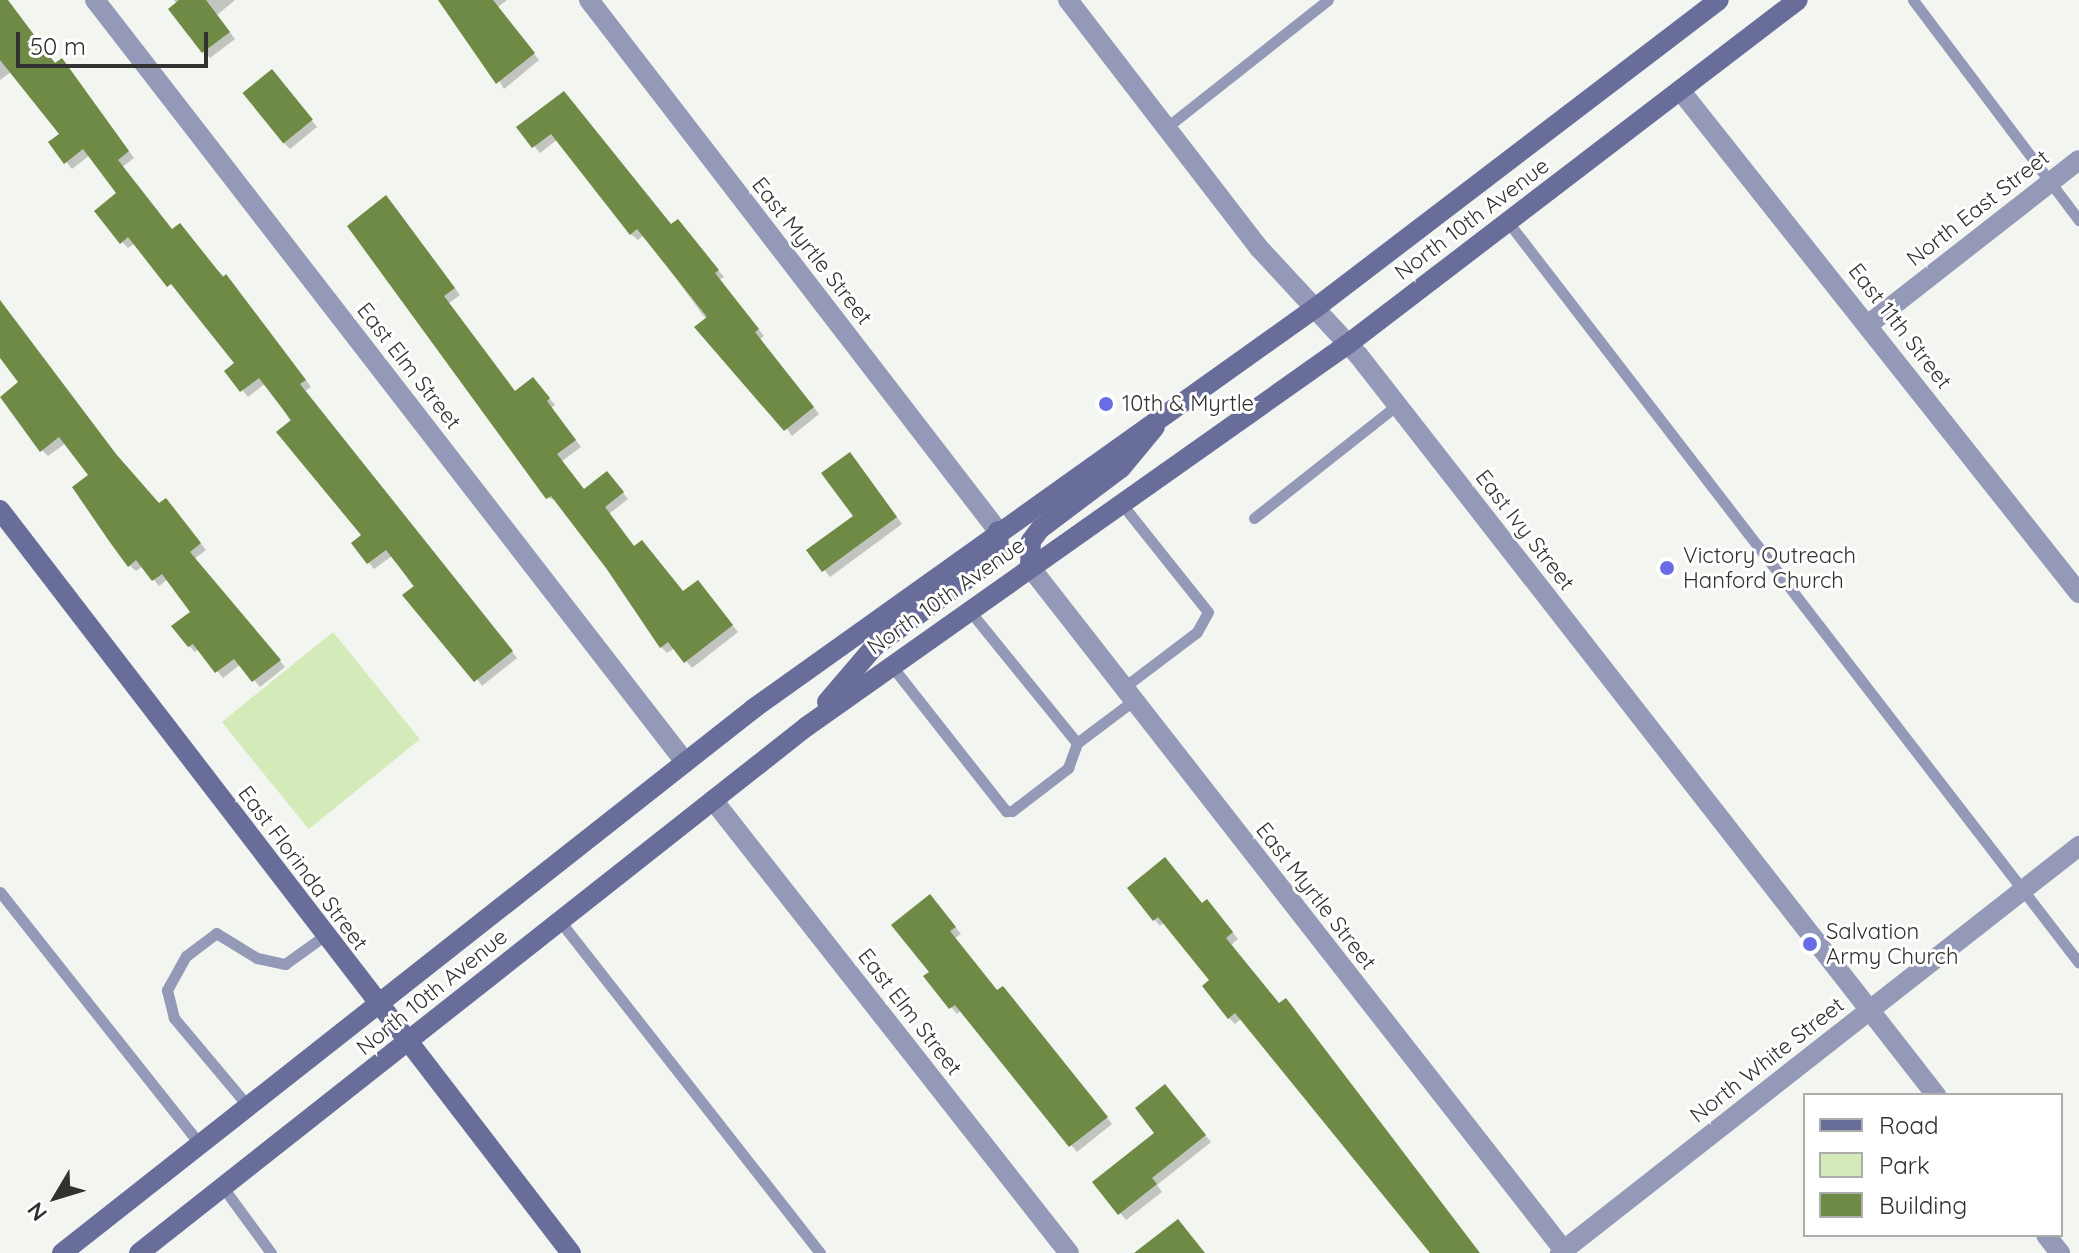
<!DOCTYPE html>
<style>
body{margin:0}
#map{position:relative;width:2079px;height:1253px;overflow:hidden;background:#f3f5f1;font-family:Quicksand,sans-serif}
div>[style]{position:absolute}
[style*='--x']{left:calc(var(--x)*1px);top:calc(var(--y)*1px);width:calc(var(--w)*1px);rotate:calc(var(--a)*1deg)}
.green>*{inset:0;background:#d4eab9;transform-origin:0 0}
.shadow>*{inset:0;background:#0003}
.building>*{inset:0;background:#6e8a44;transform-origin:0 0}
.lane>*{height:11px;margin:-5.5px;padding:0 5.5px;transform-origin:5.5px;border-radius:5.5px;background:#9599b8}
.street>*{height:20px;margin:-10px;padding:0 10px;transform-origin:10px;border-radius:10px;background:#9599b8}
.secondary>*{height:20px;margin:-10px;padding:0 10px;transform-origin:10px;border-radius:10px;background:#686d9a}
.dots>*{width:22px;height:22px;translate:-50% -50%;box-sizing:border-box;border:4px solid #fff;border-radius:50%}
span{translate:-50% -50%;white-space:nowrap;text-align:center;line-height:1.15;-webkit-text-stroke:6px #fff;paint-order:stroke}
.street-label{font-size:22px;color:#313230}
.poi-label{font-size:22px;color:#313230}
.left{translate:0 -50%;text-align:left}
.legend{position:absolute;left:1803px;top:1093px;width:260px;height:144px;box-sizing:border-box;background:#fff;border:2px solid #adadac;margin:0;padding:10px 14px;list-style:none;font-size:24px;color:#313230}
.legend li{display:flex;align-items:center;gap:16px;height:40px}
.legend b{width:40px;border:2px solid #adadac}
.north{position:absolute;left:16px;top:1157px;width:80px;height:80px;-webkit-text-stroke:6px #fff;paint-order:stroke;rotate:232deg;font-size:22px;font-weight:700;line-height:32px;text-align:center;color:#313230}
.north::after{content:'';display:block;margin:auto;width:28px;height:36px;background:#313230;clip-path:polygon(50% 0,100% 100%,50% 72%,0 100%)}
.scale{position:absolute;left:16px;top:32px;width:192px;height:36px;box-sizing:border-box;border:4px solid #313230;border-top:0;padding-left:10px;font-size:24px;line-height:28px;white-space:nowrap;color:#313230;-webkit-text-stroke:6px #fff;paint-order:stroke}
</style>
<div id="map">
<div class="green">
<div style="left:333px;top:632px;width:138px;height:143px;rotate:51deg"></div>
</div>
<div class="shadow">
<div style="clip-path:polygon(0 0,5px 0,56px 65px,68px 67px,134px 158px,122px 167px,172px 231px,232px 283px,311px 387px,305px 391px,517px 658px,482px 686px,392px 556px,374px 569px,354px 544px,364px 535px,266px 383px,248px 397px,227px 371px,237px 364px,177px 289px,135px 243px,128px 248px,122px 242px,119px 194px,90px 155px,72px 169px,51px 143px,62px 134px,11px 72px,0 80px)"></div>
<div style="clip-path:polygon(174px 0,235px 0,217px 15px,235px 39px,210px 58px,170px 9px,177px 4px)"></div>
<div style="clip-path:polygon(452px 0,507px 0,498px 7px,539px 60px,504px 89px)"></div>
<div style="clip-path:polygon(278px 78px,317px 127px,290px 149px,284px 143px)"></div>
<div style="clip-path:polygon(563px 94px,672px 226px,684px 228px,724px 277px,719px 280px,764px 336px,760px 339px,819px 414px,792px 436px,644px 235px,638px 240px,631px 234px,558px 139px,540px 153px,519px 127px)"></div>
<div style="clip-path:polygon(392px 203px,460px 295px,449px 303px,515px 393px,539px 386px,555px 405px,551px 408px,581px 447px,562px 461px,585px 491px,613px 480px,628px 499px,609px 514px,635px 548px,684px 593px,704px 588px,738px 632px,692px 668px,675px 648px,667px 653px,661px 647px,608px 567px,558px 501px,548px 498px,350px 226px)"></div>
<div style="clip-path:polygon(0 301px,122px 462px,159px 505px,172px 506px,206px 550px,194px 559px,285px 667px,260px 687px,241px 664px,223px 678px,199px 649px,195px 652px,189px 646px,193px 612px,168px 579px,159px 586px,143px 566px,136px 571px,129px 565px,91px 476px,66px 443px,48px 456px,42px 450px,21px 382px,0 355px)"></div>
<div style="clip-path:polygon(856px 461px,902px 524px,830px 577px,809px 550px,855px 516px)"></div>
<div style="clip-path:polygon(1129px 888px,1213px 907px,1238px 939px,1231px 945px,1479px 1253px,1432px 1253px,1241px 1019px,1235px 1024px,1229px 1018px,1212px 981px,1165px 922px,1160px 926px)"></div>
<div style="clip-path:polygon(936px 903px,961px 934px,955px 938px,998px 992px,1008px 994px,1112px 1124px,1077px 1152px,962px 1010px,957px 1014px,926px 977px,931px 972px)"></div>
<div style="clip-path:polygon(1171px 1093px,1211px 1142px,1157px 1185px,1162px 1192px,1126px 1220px,1095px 1183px,1157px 1133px)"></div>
</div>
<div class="building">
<div style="clip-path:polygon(0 0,8px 0,55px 63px,62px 58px,129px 151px,118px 160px,172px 229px,180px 223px,223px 277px,226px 274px,306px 380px,300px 384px,513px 651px,474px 682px,402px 595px,414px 586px,386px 550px,367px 564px,351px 543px,361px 535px,276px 432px,291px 420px,259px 378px,240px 392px,224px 371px,234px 363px,171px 284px,167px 287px,128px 237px,120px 244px,94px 211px,116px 193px,83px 149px,64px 164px,48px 142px,59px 134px,0 60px)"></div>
<div style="clip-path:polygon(179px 0,206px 0,230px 32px,202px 53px,168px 9px)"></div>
<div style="clip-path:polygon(438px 0,493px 0,535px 53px,496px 84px)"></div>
<div style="left:272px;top:69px;width:65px;height:38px;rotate:51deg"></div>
<div style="clip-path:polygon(564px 91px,671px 224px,678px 219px,719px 270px,715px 273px,759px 329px,755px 332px,814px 407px,784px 431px,694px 327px,707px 317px,637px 229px,630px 235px,551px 134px,532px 148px,516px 127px)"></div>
<div style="clip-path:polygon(386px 195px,455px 288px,444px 296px,515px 391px,533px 377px,550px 398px,547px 401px,576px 440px,557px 454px,584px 489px,607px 471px,624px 492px,605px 507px,634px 546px,642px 540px,683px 591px,698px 580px,733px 625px,684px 663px,668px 642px,660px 648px,606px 568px,551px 496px,546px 499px,347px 226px)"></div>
<div style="clip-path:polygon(0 300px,116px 454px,159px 503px,166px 498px,201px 543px,190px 552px,281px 660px,252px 682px,234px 659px,215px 673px,193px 644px,188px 647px,171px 626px,190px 612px,162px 574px,152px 581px,136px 560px,128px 567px,109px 541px,72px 487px,88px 475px,59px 437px,40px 452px,0 397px,18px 382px,0 358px)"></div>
<div style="clip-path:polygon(850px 452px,897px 517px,822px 572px,806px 550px,853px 516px,821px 473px)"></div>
<div style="clip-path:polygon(1165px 857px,1202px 903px,1207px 899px,1233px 932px,1226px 938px,1279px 1003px,1286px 998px,1480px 1253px,1430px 1253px,1235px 1013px,1228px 1019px,1202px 986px,1209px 980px,1158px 917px,1153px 921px,1127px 888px)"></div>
<div style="clip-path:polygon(930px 894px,956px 927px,950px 931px,997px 990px,1003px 986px,1108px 1117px,1069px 1147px,955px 1005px,949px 1009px,923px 976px,929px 972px,891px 925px)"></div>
<div style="clip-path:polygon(1165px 1084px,1206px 1135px,1152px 1178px,1157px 1184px,1118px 1215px,1092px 1182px,1154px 1133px,1135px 1108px)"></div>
<div style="clip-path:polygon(1178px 1219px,1205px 1253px,1134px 1253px)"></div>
</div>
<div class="lane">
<div style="--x:1913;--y:0;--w:276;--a:53"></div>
<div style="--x:1167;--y:127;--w:205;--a:-38.3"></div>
<div style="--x:1508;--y:222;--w:935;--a:52.38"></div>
<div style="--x:1121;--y:503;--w:139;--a:51.4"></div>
<div style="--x:1208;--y:612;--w:23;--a:119"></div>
<div style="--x:1197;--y:632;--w:93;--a:142.9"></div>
<div style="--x:1254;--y:518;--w:182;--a:-38.3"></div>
<div style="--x:969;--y:610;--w:171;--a:50.9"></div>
<div style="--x:891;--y:665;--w:186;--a:51.8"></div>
<div style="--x:1006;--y:811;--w:6;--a:0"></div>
<div style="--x:1012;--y:811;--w:71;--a:-37.5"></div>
<div style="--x:1068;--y:768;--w:27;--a:-70"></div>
<div style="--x:1077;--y:743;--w:70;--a:-36.9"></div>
<div style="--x:0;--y:892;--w:320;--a:51.6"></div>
<div style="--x:559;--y:920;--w:423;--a:51.9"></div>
<div style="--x:247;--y:1105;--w:114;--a:-130"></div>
<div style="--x:174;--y:1018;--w:29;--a:-104"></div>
<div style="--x:167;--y:990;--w:39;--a:-61"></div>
<div style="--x:186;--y:956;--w:38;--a:-37"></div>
<div style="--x:216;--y:933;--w:48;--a:31.4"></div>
<div style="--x:257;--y:958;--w:29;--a:12"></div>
<div style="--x:285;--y:964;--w:48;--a:-35.7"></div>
<div style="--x:222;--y:1186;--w:83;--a:53.8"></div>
</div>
<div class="street">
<div style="--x:95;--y:0;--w:964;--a:52.25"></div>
<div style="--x:589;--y:0;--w:670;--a:52.39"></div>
<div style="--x:1068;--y:0;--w:313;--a:52.4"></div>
<div style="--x:1259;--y:248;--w:147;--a:47.2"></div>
<div style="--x:1359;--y:356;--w:938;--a:52.02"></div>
<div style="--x:1680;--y:90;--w:642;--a:51.58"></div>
<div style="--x:1869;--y:324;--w:266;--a:-38"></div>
<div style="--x:1030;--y:567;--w:871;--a:52"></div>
<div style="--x:713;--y:800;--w:576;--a:51.84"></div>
<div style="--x:2046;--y:1235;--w:23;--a:52"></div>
<div style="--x:1560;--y:1253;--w:660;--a:-38.1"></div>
</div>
<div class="secondary">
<div style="--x:0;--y:510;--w:937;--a:52.46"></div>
<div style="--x:1030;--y:567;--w:26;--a:-88"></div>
<div style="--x:1031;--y:541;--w:15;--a:-53"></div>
<div style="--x:1040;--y:529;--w:101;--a:-37"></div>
<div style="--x:1121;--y:468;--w:53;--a:-50.3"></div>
<div style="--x:827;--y:702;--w:72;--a:-49.5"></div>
<div style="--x:874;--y:647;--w:144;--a:-36.2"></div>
<div style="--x:990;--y:562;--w:15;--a:-53"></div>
<div style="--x:999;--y:550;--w:19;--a:-93"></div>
<div style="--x:62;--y:1253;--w:879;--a:-38.21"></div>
<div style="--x:753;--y:709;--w:694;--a:-35.5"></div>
<div style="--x:1318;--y:306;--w:504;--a:-37.35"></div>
<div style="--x:139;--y:1253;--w:849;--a:-38.26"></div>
<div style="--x:806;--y:727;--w:664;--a:-35.25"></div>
<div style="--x:1348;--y:344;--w:566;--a:-37.4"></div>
</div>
<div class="dots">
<div style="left:1106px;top:404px;background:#6a6ce5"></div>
<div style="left:1667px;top:568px;background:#6a6ce5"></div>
<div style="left:1810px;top:944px;background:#6a6ce5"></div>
</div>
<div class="street-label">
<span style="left:1978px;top:208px;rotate:-38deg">North East Street</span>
<span style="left:1472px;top:219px;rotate:-37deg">North 10th Avenue</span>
<span style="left:812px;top:251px;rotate:52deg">East Myrtle Street</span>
<span style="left:1900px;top:326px;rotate:52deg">East 11th Street</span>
<span style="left:409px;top:366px;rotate:52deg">East Elm Street</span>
<span style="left:1525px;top:530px;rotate:52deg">East Ivy Street</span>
<span style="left:946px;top:596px;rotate:-35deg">North 10th Avenue</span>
<span style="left:303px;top:868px;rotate:53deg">East Florinda Street</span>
<span style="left:1316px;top:896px;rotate:52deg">East Myrtle Street</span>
<span style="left:432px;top:992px;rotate:-39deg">North 10th Avenue</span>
<span style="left:910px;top:1012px;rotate:52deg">East Elm Street</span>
<span style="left:1767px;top:1060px;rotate:-38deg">North White Street</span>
</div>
<div class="poi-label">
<span class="left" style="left:1122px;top:404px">10th &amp; Myrtle</span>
<span class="left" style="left:1683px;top:568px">Victory Outreach<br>Hanford Church</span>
<span class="left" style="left:1826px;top:944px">Salvation<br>Army Church</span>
</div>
<ul class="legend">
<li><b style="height:10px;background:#686d9a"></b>Road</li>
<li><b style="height:22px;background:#d4eab9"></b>Park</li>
<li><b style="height:22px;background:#6e8a44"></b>Building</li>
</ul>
<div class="north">N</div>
<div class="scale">50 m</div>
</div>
